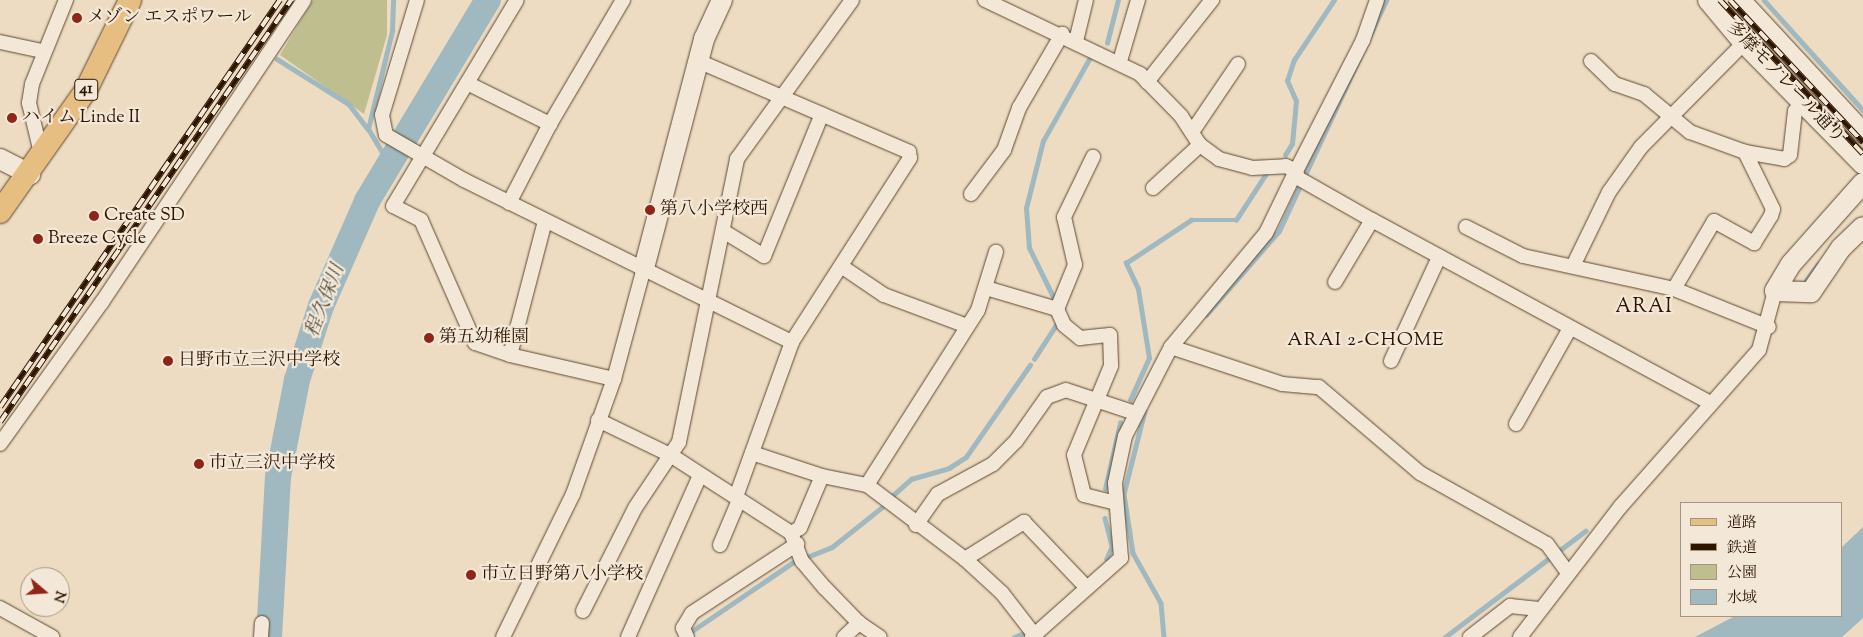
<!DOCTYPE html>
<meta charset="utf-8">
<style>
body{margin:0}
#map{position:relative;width:1863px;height:637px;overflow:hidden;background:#eddcc2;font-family:"Sorts Mill Goudy","Noto Serif JP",serif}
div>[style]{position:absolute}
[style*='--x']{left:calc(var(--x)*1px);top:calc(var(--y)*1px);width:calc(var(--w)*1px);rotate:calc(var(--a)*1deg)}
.green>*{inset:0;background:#bfbe8e}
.water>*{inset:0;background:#a0b8bf}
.stream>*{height:4.5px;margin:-2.25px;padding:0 2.25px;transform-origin:2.25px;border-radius:2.25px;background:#a0b8bf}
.river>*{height:26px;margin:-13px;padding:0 13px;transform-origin:13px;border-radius:13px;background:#a0b8bf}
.roads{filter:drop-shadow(0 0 1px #5d4730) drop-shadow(0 0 1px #5d4730)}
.street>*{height:14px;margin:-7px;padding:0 7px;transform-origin:7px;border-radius:7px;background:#f3e8d7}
.secondary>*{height:20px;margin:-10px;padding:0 10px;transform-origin:10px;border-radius:10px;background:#f3e8d7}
.primary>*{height:22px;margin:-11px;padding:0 11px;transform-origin:11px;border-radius:11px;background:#e6be81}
.rail>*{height:5.5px;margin-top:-2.75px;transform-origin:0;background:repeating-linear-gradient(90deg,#f3e8d7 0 11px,#2d1500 0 22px);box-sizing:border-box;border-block:1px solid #2d1500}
.dots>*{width:14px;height:14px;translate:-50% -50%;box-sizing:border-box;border:2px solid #f3e8d7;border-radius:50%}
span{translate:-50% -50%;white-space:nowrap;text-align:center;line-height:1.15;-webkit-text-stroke:4.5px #f3e8d7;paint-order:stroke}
.shield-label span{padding:1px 4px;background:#f3e8d7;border:1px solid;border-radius:4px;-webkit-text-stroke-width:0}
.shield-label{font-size:16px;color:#2d1500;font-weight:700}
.poi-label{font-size:18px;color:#2d1500}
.left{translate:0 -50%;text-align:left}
.street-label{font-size:18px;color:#2d1500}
.water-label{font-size:19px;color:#554e43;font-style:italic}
.neighbourhood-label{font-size:19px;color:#2d1500;letter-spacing:1px}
.quarter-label{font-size:20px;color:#2d1500;letter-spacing:1px}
.legend{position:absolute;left:1680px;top:502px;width:162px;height:115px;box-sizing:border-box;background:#f3e8d7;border:1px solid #a49481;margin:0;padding:6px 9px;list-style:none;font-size:15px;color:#2d1500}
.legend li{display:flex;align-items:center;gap:10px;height:25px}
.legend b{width:25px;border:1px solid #a49481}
.north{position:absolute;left:20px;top:567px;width:50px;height:50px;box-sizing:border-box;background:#f3e8d7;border:1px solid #a49481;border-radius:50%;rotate:108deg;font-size:14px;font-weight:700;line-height:20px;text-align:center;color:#2d1500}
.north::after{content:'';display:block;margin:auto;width:18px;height:22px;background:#8f2418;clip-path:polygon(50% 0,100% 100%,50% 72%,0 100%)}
</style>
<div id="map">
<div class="green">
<div style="clip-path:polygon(313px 0,387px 0,387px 35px,364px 114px,280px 55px)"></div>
</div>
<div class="water">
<div style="clip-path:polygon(1863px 527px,1863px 618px,1842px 637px,1695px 637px,1735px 616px,1842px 616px,1842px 547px)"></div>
</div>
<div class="stream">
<div style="--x:1764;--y:0;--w:148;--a:48"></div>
<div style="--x:1107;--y:43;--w:44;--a:-75.7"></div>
<div style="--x:277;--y:59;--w:85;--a:32"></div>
<div style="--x:349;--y:104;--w:31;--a:53"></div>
<div style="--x:1285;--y:155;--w:13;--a:-58"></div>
<div style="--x:1292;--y:144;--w:43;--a:-84.7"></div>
<div style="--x:1296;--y:101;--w:22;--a:-114"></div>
<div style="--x:1287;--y:81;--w:22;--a:-72"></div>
<div style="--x:1294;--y:60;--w:72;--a:-56.3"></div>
<div style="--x:390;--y:166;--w:43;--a:-120.7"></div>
<div style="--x:368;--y:129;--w:101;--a:-76.2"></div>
<div style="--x:392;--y:31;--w:31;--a:-88"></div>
<div style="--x:1806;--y:280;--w:20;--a:-53"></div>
<div style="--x:1054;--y:299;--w:57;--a:-116.1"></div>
<div style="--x:1029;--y:248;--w:40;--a:-94.3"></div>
<div style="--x:1026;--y:208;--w:69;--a:-75.8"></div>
<div style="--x:1043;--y:141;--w:100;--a:-60.6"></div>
<div style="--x:1206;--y:315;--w:111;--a:-49"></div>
<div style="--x:1279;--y:231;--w:255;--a:-65.1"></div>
<div style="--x:1034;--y:359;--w:40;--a:-57.1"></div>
<div style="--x:1130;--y:400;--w:46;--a:-65.7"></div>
<div style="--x:1149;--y:358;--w:70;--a:-99.1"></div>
<div style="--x:1138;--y:289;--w:29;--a:-115"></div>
<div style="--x:1126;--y:263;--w:78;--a:-33.5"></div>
<div style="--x:1191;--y:220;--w:45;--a:0"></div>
<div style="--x:1236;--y:220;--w:57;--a:-57.1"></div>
<div style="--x:1145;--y:411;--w:86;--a:104.2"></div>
<div style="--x:1124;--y:494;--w:60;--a:81.3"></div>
<div style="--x:1133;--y:553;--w:57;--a:60.8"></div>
<div style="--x:1161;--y:603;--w:34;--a:85"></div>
<div style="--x:1105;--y:489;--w:68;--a:-77.2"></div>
<div style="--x:891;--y:497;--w:27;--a:-42"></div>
<div style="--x:911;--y:479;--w:40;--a:-16"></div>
<div style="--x:949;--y:468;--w:20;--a:-33"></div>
<div style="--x:966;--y:457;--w:112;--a:-55.2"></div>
<div style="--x:1105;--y:518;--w:30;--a:76"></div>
<div style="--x:1112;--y:547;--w:13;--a:113"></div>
<div style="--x:689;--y:633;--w:125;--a:-34.2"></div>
<div style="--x:792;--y:563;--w:43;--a:-21.8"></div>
<div style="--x:832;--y:547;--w:63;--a:-38.5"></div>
<div style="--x:1014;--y:637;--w:9;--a:-21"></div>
<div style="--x:1445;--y:637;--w:176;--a:-37.1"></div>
</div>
<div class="river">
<div style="--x:269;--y:637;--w:160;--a:-86.8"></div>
<div style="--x:278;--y:477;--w:99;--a:-78.9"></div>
<div style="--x:297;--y:380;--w:78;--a:-72"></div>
<div style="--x:321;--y:306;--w:115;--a:-66.3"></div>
<div style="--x:367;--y:201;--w:235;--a:-59"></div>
</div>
<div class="roads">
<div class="street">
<div style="--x:417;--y:0;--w:120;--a:106.9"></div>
<div style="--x:382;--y:115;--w:20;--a:79"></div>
<div style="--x:386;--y:135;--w:90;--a:30"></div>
<div style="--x:464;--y:180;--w:366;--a:26.3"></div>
<div style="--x:985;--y:0;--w:172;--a:25.5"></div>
<div style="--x:1140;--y:74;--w:59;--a:45.7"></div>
<div style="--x:1181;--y:116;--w:35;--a:57"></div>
<div style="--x:1200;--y:145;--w:24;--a:36"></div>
<div style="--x:1219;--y:159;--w:34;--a:15"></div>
<div style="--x:1252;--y:168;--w:34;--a:-3"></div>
<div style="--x:1286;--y:166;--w:11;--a:27"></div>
<div style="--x:1296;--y:171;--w:147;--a:-62.9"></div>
<div style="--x:1363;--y:40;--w:42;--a:-70.7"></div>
<div style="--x:1076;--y:41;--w:42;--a:-76.3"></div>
<div style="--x:0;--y:42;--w:43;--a:12.1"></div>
<div style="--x:698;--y:61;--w:230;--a:23.3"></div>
<div style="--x:909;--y:152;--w:6;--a:81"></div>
<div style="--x:910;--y:158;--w:219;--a:122.7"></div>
<div style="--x:792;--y:342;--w:165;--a:109.9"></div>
<div style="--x:1120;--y:61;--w:64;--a:-73.6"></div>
<div style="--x:1591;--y:61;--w:33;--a:44"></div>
<div style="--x:1615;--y:84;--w:31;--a:19"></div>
<div style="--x:1644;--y:94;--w:60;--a:39.6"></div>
<div style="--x:1690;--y:132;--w:59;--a:20"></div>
<div style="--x:1745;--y:152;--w:40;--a:10"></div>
<div style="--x:1784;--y:159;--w:7;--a:-34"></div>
<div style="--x:1790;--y:155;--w:44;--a:-83.5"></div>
<div style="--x:1795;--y:111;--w:9;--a:-49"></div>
<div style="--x:1147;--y:82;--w:105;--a:-51.6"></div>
<div style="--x:467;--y:83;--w:93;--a:26.3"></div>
<div style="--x:550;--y:124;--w:144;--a:-59.5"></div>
<div style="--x:1192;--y:132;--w:82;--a:-55.9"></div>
<div style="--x:42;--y:157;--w:56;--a:-103.5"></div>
<div style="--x:29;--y:103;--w:19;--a:-81"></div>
<div style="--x:32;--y:84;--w:91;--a:-68"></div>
<div style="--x:1153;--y:188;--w:64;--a:-42.5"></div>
<div style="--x:971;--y:194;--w:55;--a:-53.1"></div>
<div style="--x:1004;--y:150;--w:45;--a:-70.3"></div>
<div style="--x:1019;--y:108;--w:86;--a:-59.8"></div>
<div style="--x:509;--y:203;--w:89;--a:-62.6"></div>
<div style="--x:545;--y:221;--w:138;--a:104.6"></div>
<div style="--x:510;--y:355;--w:107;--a:13"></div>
<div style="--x:1466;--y:227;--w:64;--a:27"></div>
<div style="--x:1523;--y:256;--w:155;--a:12.3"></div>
<div style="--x:1674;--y:289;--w:102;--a:21.8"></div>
<div style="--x:723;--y:231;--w:48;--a:31.4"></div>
<div style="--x:764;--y:256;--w:153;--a:-67.8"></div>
<div style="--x:841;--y:266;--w:52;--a:34"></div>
<div style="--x:884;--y:295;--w:89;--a:20.5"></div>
<div style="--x:1573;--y:266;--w:82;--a:-64.1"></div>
<div style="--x:1609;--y:192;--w:55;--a:-54.6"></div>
<div style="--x:1641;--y:147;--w:146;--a:-45.3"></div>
<div style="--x:1335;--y:282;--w:72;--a:-59.2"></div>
<div style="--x:986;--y:288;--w:74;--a:16.5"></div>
<div style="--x:1057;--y:309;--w:17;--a:66"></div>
<div style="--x:1064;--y:325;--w:21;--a:39"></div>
<div style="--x:1080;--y:338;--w:30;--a:-6"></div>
<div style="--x:1110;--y:335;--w:31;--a:88"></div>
<div style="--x:1111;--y:366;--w:96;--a:112.6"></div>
<div style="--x:1074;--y:455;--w:41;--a:76"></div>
<div style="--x:1084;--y:495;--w:32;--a:14"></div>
<div style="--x:1674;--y:289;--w:79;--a:-59.5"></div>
<div style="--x:1714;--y:221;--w:46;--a:28.8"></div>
<div style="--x:1754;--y:243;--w:32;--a:-58"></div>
<div style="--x:1771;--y:216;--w:7;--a:-74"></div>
<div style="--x:1773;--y:209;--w:64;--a:-116.2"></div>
<div style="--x:1057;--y:309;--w:48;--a:-67.8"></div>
<div style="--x:1075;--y:265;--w:49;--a:-102.9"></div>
<div style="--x:1064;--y:217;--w:67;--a:-64.2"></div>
<div style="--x:1171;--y:347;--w:148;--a:-50.2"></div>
<div style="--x:1266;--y:233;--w:69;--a:-64.2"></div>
<div style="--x:1296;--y:171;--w:7;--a:74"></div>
<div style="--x:1298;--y:178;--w:85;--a:29.6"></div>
<div style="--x:1372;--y:220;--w:385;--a:28.4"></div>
<div style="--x:510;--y:355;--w:37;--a:-161"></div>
<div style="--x:475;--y:343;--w:134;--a:-113.7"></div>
<div style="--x:421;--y:220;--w:31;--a:-153"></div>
<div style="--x:393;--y:206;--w:240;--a:-59"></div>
<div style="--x:1391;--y:361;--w:115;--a:-65.2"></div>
<div style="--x:598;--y:420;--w:82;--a:25.9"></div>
<div style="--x:672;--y:456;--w:142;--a:32.9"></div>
<div style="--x:791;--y:533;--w:30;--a:69"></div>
<div style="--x:802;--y:561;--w:35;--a:50"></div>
<div style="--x:825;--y:588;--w:49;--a:45.8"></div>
<div style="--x:859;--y:623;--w:25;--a:34"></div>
<div style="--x:1516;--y:424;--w:108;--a:-60.6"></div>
<div style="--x:0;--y:444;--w:175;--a:-54.3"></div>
<div style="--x:102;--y:302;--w:363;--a:-56.2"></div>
<div style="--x:752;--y:453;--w:74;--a:18.2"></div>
<div style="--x:822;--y:476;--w:46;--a:11.3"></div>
<div style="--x:867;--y:485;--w:123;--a:37.1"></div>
<div style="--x:965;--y:559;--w:50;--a:42.6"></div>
<div style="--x:1002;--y:593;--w:56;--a:52.3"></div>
<div style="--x:867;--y:485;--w:207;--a:-57.6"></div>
<div style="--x:978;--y:310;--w:61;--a:-72.8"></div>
<div style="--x:916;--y:525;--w:38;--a:-55"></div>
<div style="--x:938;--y:494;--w:63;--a:-28.6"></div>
<div style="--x:993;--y:464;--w:33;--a:-45"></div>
<div style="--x:1016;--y:441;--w:54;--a:-54.8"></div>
<div style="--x:1047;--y:397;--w:20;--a:-20"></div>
<div style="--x:1066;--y:390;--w:73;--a:18.4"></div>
<div style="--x:791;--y:533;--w:10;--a:-29"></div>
<div style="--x:800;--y:528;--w:56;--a:-67.1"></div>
<div style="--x:720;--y:545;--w:49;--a:-67.1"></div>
<div style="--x:965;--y:559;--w:70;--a:-32.1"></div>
<div style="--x:1024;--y:522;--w:91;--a:46.3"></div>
<div style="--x:0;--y:608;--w:60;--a:29.1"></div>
<div style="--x:583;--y:611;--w:115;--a:-63.2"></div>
<div style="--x:635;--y:508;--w:79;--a:-56.3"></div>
<div style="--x:679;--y:442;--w:289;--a:-78.4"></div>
<div style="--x:737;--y:159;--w:196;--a:-54.1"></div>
<div style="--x:261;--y:637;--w:14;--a:-86"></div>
<div style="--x:503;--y:637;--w:159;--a:-63.9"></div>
<div style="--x:573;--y:494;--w:122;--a:-70.4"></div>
<div style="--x:614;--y:379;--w:115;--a:-74.9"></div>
<div style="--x:628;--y:637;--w:177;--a:-66"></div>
<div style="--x:687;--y:637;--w:10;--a:-114"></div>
<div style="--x:683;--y:628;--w:17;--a:-59"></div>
<div style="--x:692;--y:613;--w:126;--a:-33.3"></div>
<div style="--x:844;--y:637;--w:21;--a:-43"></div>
<div style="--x:1032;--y:637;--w:119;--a:-41.6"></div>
<div style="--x:1121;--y:558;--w:75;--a:-94.6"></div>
<div style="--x:1115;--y:483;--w:48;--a:-78"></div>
<div style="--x:1125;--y:436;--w:100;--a:-62.7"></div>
<div style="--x:1171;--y:347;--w:117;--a:18.4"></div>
<div style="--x:1282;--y:384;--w:37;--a:5"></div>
<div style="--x:1319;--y:387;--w:133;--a:40.4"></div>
<div style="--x:1420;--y:473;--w:145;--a:29.2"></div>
<div style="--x:1547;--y:544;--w:34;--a:54"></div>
<div style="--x:1470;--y:637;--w:51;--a:-37.8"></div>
<div style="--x:1510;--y:606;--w:29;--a:6"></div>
<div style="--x:1520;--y:637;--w:165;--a:-52.4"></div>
<div style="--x:1621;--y:506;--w:208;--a:-48.5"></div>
<div style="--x:1759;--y:350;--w:61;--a:-74.8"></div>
</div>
<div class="secondary">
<div style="--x:1708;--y:0;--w:56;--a:50.1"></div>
<div style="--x:1744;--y:43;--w:170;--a:45.5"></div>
<div style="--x:1740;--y:0;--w:181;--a:47.2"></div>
<div style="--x:0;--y:159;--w:34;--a:27"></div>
<div style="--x:1863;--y:183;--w:108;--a:131.6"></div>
<div style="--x:1791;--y:264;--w:31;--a:121"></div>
<div style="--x:1775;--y:291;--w:36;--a:2"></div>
<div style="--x:1811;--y:292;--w:53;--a:-55.7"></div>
<div style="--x:1841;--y:248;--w:30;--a:-44"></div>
<div style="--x:644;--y:268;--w:237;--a:-75.3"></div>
<div style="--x:704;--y:39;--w:43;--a:-65.2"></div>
</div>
<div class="primary">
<div style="--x:0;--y:212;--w:149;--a:-54.8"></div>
<div style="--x:86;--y:90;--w:100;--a:-63.9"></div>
</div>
</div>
<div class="rail">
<div style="--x:1720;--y:0;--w:210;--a:47.1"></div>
<div style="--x:1730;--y:0;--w:195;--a:46.9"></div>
<div style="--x:0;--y:407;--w:494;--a:-55.5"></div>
<div style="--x:0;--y:422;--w:513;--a:-55.41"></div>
</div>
<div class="dots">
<div style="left:77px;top:18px;background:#8f2418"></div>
<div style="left:12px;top:118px;background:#8f2418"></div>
<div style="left:650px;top:210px;background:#8f2418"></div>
<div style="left:94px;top:216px;background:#8f2418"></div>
<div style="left:38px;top:239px;background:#8f2418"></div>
<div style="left:429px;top:338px;background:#8f2418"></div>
<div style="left:168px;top:361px;background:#8f2418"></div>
<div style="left:199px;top:464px;background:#8f2418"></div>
<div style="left:471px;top:575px;background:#8f2418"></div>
</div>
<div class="shield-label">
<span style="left:86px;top:90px">41</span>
</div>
<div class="poi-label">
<span class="left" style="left:87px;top:18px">メゾン エスポワール</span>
<span class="left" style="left:22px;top:118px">ハイム Linde II</span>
<span class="left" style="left:660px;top:210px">第八小学校西</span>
<span class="left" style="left:104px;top:216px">Create SD</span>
<span class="left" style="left:48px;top:239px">Breeze Cycle</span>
<span class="left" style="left:439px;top:338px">第五幼稚園</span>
<span class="left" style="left:178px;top:361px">日野市立三沢中学校</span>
<span class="left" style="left:209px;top:464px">市立三沢中学校</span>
<span class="left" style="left:481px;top:575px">市立日野第八小学校</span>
</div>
<div class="street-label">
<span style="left:1785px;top:83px;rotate:46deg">多摩モノレール通り</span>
</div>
<div class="water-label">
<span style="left:326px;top:301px;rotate:-69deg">程久保川</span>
</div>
<div class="neighbourhood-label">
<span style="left:1366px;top:341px">ARAI 2-CHOME</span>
</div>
<div class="quarter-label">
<span style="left:1644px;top:307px">ARAI</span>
</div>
<ul class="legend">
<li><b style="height:6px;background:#e6be81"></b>道路</li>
<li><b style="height:6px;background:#2d1500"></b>鉄道</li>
<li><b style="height:14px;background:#bfbe8e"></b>公園</li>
<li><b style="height:14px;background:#a0b8bf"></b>水域</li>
</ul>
<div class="north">N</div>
</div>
